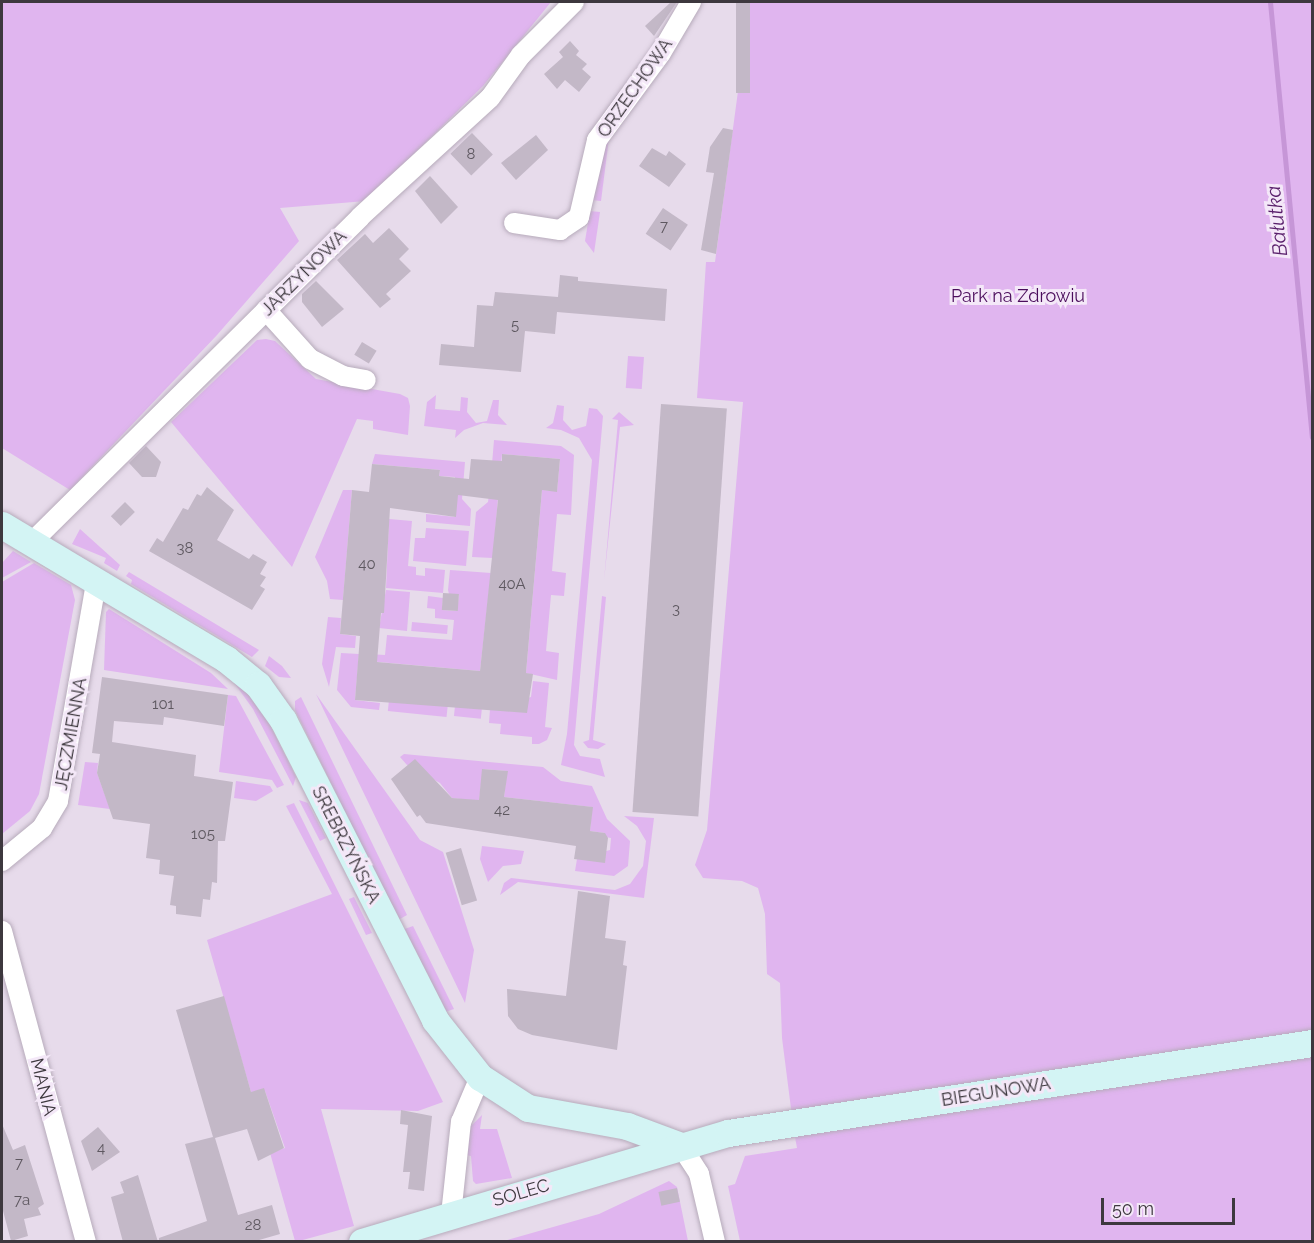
<!DOCTYPE html>
<meta charset="utf-8">
<style>
body{margin:0}
#map{position:relative;width:1314px;height:1243px;overflow:hidden;background:#e7dbeb;font-family:Raleway,sans-serif}
div>[style]{position:absolute}
[style*='--x']{left:calc(var(--x)*1px);top:calc(var(--y)*1px);width:calc(var(--w)*1px);rotate:calc(var(--a)*1deg)}
.green>*{inset:0;background:#e0b5ef;transform-origin:0 0}
.stream>*{height:5px;margin:-2.5px;padding:0 2.5px;transform-origin:2.5px;border-radius:2.5px;background:#c696d7}
.building>*{inset:0;background:#c3b8c7;transform-origin:0 0}
.roads{filter:drop-shadow(0 0 2px #b7abbb) drop-shadow(0 0 2px #b7abbb)}
.street>*{height:20px;margin:-10px;padding:0 10px;transform-origin:10px;border-radius:10px;background:#fff}
.secondary>*{height:27px;margin:-13.5px;padding:0 13.5px;transform-origin:13.5px;border-radius:13.5px;background:#d3f4f4}
span{translate:-50% -50%;white-space:nowrap;text-align:center;line-height:1.15;-webkit-text-stroke:6px #f4e8f8;paint-order:stroke}
.number-label{font-size:15px;color:#5e5860}
.number-label span{-webkit-text-stroke-width:0}
.street-label{font-size:18px;color:#3d383e}
.park-label{font-size:18px;color:#4b0d5c}
.water-label{font-size:20px;color:#591f6b;font-style:italic}
.frame{position:absolute;inset:0;border:3px solid #3d383e;pointer-events:none}
.scale{position:absolute;left:1101px;top:1198px;width:134px;height:27px;box-sizing:border-box;border:3px solid #3d383e;border-top:0;padding-left:8px;font-size:18px;line-height:21px;white-space:nowrap;color:#3d383e;-webkit-text-stroke:4px #f4e8f8;paint-order:stroke}
</style>
<div id="map">
<div class="green">
<div style="clip-path:polygon(2px 2px,551px 2px,483px 86px,366px 201px,280px 208px,299px 241px,217px 335px,70px 490px,2px 448px)"></div>
<div style="clip-path:polygon(750px 2px,1312px 2px,1312px 1241px,740px 1241px,728px 1186px,735px 1184px,745px 1156px,797px 1148px,795px 1137px,744px 1144px,794px 1132px,782px 1038px,780px 983px,767px 974px,765px 914px,758px 888px,742px 881px,703px 878px,695px 865px,707px 830px,743px 402px,697px 398px,706px 262px,715px 262px)"></div>
<div style="clip-path:polygon(609px 138px,601px 201px,592px 200px,598px 147px)"></div>
<div style="clip-path:polygon(590px 211px,600px 212px,594px 253px,585px 241px)"></div>
<div style="clip-path:polygon(266px 339px,275px 341px,316px 379px,400px 394px,408px 398px,410px 406px,408px 435px,373px 429px,373px 421px,357px 419px,292px 567px,171px 422px,257px 340px)"></div>
<div style="left:628px;top:356px;width:16px;height:32px;rotate:4deg"></div>
<div style="clip-path:polygon(436px 395px,435px 409px,460px 411px,461px 397px,468px 398px,467px 412px,476px 423px,487px 421px,493px 400px,499px 400px,498px 415px,507px 425px,483px 423px,464px 430px,455px 438px,456px 430px,424px 426px,427px 402px)"></div>
<div style="clip-path:polygon(557px 405px,564px 406px,563px 420px,572px 430px,586px 426px,589px 408px,597px 409px,603px 416px,574px 745px,580px 756px,600px 759px,605px 777px,561px 765px,567px 734px,592px 460px,579px 438px,561px 430px,546px 428px,553px 423px)"></div>
<div style="clip-path:polygon(619px 412px,634px 425px,620px 427px,604px 581px,618px 420px,612px 419px)"></div>
<div style="clip-path:polygon(494px 440px,561px 446px,574px 455px,571px 515px,557px 514px,552px 571px,566px 573px,564px 596px,551px 595px,546px 651px,559px 653px,557px 680px,526px 673px,542px 490px,557px 491px,560px 459px,502px 454px,500px 477px,491px 476px)"></div>
<div style="clip-path:polygon(375px 454px,465px 462px,462px 499px,471px 509px,470px 526px,426px 522px,426px 514px,456px 517px,455px 477px,439px 476px,440px 470px,372px 464px)"></div>
<div style="clip-path:polygon(490px 485px,499px 486px,493px 558px,472px 557px,476px 512px,488px 502px)"></div>
<div style="clip-path:polygon(343px 490px,352px 490px,343px 600px,330px 599px,327px 581px,315px 557px)"></div>
<div style="clip-path:polygon(389px 519px,412px 521px,408px 566px,416px 567px,416px 575px,425px 576px,425px 568px,445px 570px,443px 593px,386px 588px)"></div>
<div style="clip-path:polygon(426px 528px,469px 531px,466px 566px,413px 561px,415px 538px,425px 538px)"></div>
<div style="clip-path:polygon(80px 529px,120px 565px,117px 571px,104px 563px,106px 558px,72px 544px)"></div>
<div style="clip-path:polygon(13px 551px,31px 562px,2px 578px,2px 563px)"></div>
<div style="clip-path:polygon(34px 563px,71px 585px,75px 600px,39px 794px,30px 811px,2px 834px,2px 582px)"></div>
<div style="clip-path:polygon(450px 570px,491px 573px,480px 671px,368px 661px,369px 654px,385px 655px,387px 635px,452px 640px,454px 620px,435px 618px,435px 609px,427px 608px,428px 596px,443px 598px,442px 610px,457px 611px,459px 595px,449px 594px,448px 590px)"></div>
<div style="clip-path:polygon(129px 572px,259px 650px,252px 657px,131px 584px,132px 580px,126px 576px)"></div>
<div style="clip-path:polygon(386px 590px,410px 592px,407px 631px,379px 628px)"></div>
<div style="clip-path:polygon(602px 596px,606px 597px,593px 740px,606px 744px,598px 749px,588px 748px,583px 742px,589px 740px)"></div>
<div style="clip-path:polygon(109px 609px,211px 673px,228px 689px,104px 670px,106px 612px)"></div>
<div style="clip-path:polygon(328px 617px,341px 618px,340px 634px,356px 636px,355px 648px,336px 647px,329px 687px,322px 664px)"></div>
<div style="left:412px;top:622px;width:36px;height:9px;rotate:5deg"></div>
<div style="clip-path:polygon(341px 653px,359px 654px,355px 700px,380px 703px,379px 710px,351px 707px,337px 690px)"></div>
<div style="clip-path:polygon(269px 656px,282px 666px,291px 678px,279px 677px,265px 666px)"></div>
<div style="clip-path:polygon(230px 677px,250px 695px,269px 723px,296px 777px,293px 786px,253px 709px)"></div>
<div style="clip-path:polygon(533px 681px,549px 683px,545px 727px,552px 728px,547px 740px,539px 744px,532px 744px,532px 737px,500px 734px,501px 724px,489px 723px,490px 709px,531px 697px)"></div>
<div style="clip-path:polygon(316px 694px,420px 840px,443px 852px,474px 950px,465px 1003px)"></div>
<div style="clip-path:polygon(228px 695px,236px 696px,284px 785px,277px 788px,272px 780px,219px 772px)"></div>
<div style="clip-path:polygon(301px 697px,407px 915px,398px 920px,295px 710px,295px 701px)"></div>
<div style="left:389px;top:700px;width:59px;height:11px;rotate:6deg"></div>
<div style="left:455px;top:706px;width:27px;height:10px;rotate:6deg"></div>
<div style="clip-path:polygon(404px 754px,543px 767px,561px 781px,592px 786px,607px 819px,630px 841px,628px 866px,614px 876px,575px 871px,577px 859px,610px 850px,611px 838px,605px 837px,605px 833px,590px 831px,592px 807px,504px 797px,507px 771px,483px 769px,479px 801px,452px 798px,440px 783px,407px 765px,400px 757px)"></div>
<div style="clip-path:polygon(85px 762px,98px 763px,97px 773px,110px 809px,78px 805px)"></div>
<div style="clip-path:polygon(236px 781px,270px 786px,273px 791px,256px 801px,234px 798px)"></div>
<div style="clip-path:polygon(299px 800px,308px 803px,326px 838px,320px 841px)"></div>
<div style="clip-path:polygon(294px 803px,443px 1102px,418px 1111px,321px 1109px,354px 1226px,299px 1241px,295px 1241px,270px 1153px,285px 1148px,265px 1091px,251px 1092px,207px 940px,332px 894px,286px 806px)"></div>
<div style="clip-path:polygon(624px 816px,654px 818px,644px 898px,518px 882px,500px 895px,504px 883px,511px 878px,615px 890px,630px 884px,643px 866px,646px 841px,637px 826px)"></div>
<div style="clip-path:polygon(482px 846px,524px 851px,521px 864px,503px 866px,488px 882px,480px 859px)"></div>
<div style="clip-path:polygon(354px 897px,372px 933px,366px 935px,349px 899px)"></div>
<div style="clip-path:polygon(413px 926px,454px 1009px,445px 1012px,402px 930px)"></div>
<div style="clip-path:polygon(482px 1115px,480px 1129px,497px 1129px,512px 1178px,476px 1184px,473px 1181px,471px 1156px,466px 1155px,470px 1127px)"></div>
<div style="clip-path:polygon(669px 1181px,677px 1187px,688px 1241px,500px 1242px,599px 1214px)"></div>
</div>
<div class="stream">
<div style="--x:1270;--y:2;--w:437;--a:84.5"></div>
</div>
<div class="building">
<div style="clip-path:polygon(671px 2px,677px 2px,654px 36px,645px 26px)"></div>
<div style="left:736px;top:2px;width:14px;height:91px"></div>
<div style="clip-path:polygon(570px 41px,579px 51px,576px 55px,587px 64px,582px 69px,591px 77px,579px 92px,565px 80px,557px 89px,544px 74px,563px 57px,559px 52px)"></div>
<div style="clip-path:polygon(723px 128px,733px 130px,716px 254px,701px 250px,714px 173px,706px 172px,710px 147px)"></div>
<div style="left:472px;top:133px;width:30px;height:30px;rotate:46deg"></div>
<div style="clip-path:polygon(536px 135px,548px 150px,516px 180px,501px 163px)"></div>
<div style="clip-path:polygon(652px 148px,666px 156px,669px 151px,686px 164px,669px 187px,639px 166px)"></div>
<div style="clip-path:polygon(430px 176px,458px 207px,441px 224px,415px 191px)"></div>
<div style="left:663px;top:208px;width:30px;height:31px;rotate:34deg"></div>
<div style="clip-path:polygon(389px 228px,409px 249px,399px 259px,411px 271px,386px 294px,391px 299px,380px 308px,337px 260px,365px 234px,373px 243px)"></div>
<div style="clip-path:polygon(560px 275px,578px 277px,578px 281px,667px 289px,665px 321px,557px 312px,555px 334px,525px 331px,521px 372px,439px 365px,441px 344px,474px 347px,477px 305px,493px 306px,495px 292px,558px 297px)"></div>
<div style="clip-path:polygon(316px 281px,344px 309px,322px 327px,302px 302px,302px 294px)"></div>
<div style="left:362px;top:342px;width:17px;height:15px;rotate:31deg"></div>
<div style="left:661px;top:404px;width:66px;height:409px;rotate:4deg"></div>
<div style="clip-path:polygon(146px 446px,161px 462px,156px 477px,142px 477px,129px 463px)"></div>
<div style="clip-path:polygon(evenodd,502px 454px,560px 459px,557px 492px,542px 490px,526px 673px,533px 674px,527px 713px,355px 700px,360px 636px,340px 634px,352px 490px,369px 492px,372px 464px,440px 470px,439px 476px,469px 479px,471px 459px,502px 461px,502px 454px,458px 495px,498px 500px,480px 671px,377px 662px,381px 613px,384px 613px,390px 508px,456px 517px,458px 495px)"></div>
<div style="clip-path:polygon(207px 487px,234px 510px,217px 540px,249px 559px,253px 554px,267px 562px,260px 574px,266px 577px,260px 586px,265px 589px,252px 610px,149px 551px,157px 538px,163px 542px,183px 508px,188px 510px,197px 494px,201px 496px)"></div>
<div style="left:125px;top:502px;width:14px;height:20px;rotate:45deg"></div>
<div style="left:443px;top:593px;width:16px;height:17px;rotate:4deg"></div>
<div style="clip-path:polygon(102px 677px,228px 695px,224px 726px,164px 717px,163px 725px,114px 721px,112px 742px,196px 755px,194px 776px,233px 782px,225px 841px,218px 841px,217px 883px,212px 882px,210px 900px,203px 899px,201px 917px,176px 914px,176px 906px,170px 905px,174px 876px,159px 874px,160px 860px,146px 858px,150px 824px,113px 819px,97px 773px,100px 754px,92px 753px)"></div>
<div style="clip-path:polygon(415px 759px,452px 798px,479px 800px,482px 769px,508px 771px,504px 797px,593px 807px,590px 831px,605px 833px,608px 838px,605px 863px,574px 859px,576px 846px,426px 823px,420px 815px,417px 817px,391px 779px)"></div>
<div style="left:461px;top:848px;width:55px;height:16px;rotate:73deg"></div>
<div style="clip-path:polygon(578px 891px,610px 896px,605px 938px,626px 941px,623px 965px,627px 966px,617px 1050px,532px 1035px,518px 1029px,508px 1016px,507px 989px,566px 996px)"></div>
<div style="clip-path:polygon(224px 996px,251px 1092px,264px 1088px,284px 1148px,258px 1161px,247px 1129px,215px 1138px,238px 1215px,272px 1205px,280px 1234px,252px 1242px,159px 1242px,159px 1238px,207px 1221px,185px 1144px,213px 1137px,176px 1010px)"></div>
<div style="clip-path:polygon(401px 1110px,432px 1116px,424px 1191px,408px 1189px,410px 1172px,403px 1172px,408px 1125px,400px 1124px)"></div>
<div style="clip-path:polygon(2px 1124px,13px 1150px,25px 1145px,44px 1204px,38px 1208px,41px 1215px,24px 1219px,28px 1236px,11px 1241px,2px 1207px)"></div>
<div style="clip-path:polygon(98px 1127px,120px 1152px,92px 1171px,81px 1141px)"></div>
<div style="clip-path:polygon(138px 1175px,158px 1242px,123px 1242px,120px 1231px,111px 1197px,124px 1193px,120px 1182px)"></div>
<div style="left:677px;top:1188px;width:14px;height:19px;rotate:78deg"></div>
</div>
<div class="roads">
<div class="street">
<div style="--x:514;--y:223;--w:47;--a:8.7"></div>
<div style="--x:560;--y:230;--w:23;--a:-34"></div>
<div style="--x:579;--y:217;--w:79;--a:-76.8"></div>
<div style="--x:597;--y:140;--w:108;--a:-53.7"></div>
<div style="--x:661;--y:53;--w:59;--a:-59.5"></div>
<div style="--x:266;--y:310;--w:66;--a:48.1"></div>
<div style="--x:310;--y:359;--w:37;--a:27"></div>
<div style="--x:343;--y:376;--w:23;--a:10"></div>
<div style="--x:31;--y:543;--w:463;--a:-44.7"></div>
<div style="--x:360;--y:217;--w:176;--a:-42.5"></div>
<div style="--x:490;--y:98;--w:53;--a:-54.2"></div>
<div style="--x:521;--y:55;--w:75;--a:-45"></div>
<div style="--x:2;--y:861;--w:52;--a:-39.5"></div>
<div style="--x:42;--y:828;--w:31;--a:-59"></div>
<div style="--x:58;--y:801;--w:221;--a:-80.1"></div>
<div style="--x:2;--y:931;--w:322;--a:74.9"></div>
<div style="--x:681;--y:1146;--w:33;--a:57"></div>
<div style="--x:699;--y:1174;--w:70;--a:76.8"></div>
<div style="--x:451;--y:1215;--w:94;--a:-83.9"></div>
<div style="--x:461;--y:1122;--w:49;--a:-67.1"></div>
</div>
<div class="secondary">
<div style="--x:2;--y:525;--w:261;--a:30.9"></div>
<div style="--x:226;--y:659;--w:41;--a:39.1"></div>
<div style="--x:258;--y:685;--w:43;--a:54.5"></div>
<div style="--x:283;--y:720;--w:336;--a:63.1"></div>
<div style="--x:435;--y:1020;--w:73;--a:51.7"></div>
<div style="--x:480;--y:1077;--w:57;--a:32.9"></div>
<div style="--x:528;--y:1108;--w:101;--a:10.3"></div>
<div style="--x:627;--y:1126;--w:58;--a:20.3"></div>
<div style="--x:362;--y:1242;--w:382;--a:-16.6"></div>
<div style="--x:728;--y:1133;--w:591;--a:-8.76"></div>
</div>
</div>
<div class="number-label">
<span style="left:471px;top:155px">8</span>
<span style="left:664px;top:227px">7</span>
<span style="left:515px;top:326px">5</span>
<span style="left:185px;top:549px">38</span>
<span style="left:367px;top:565px">40</span>
<span style="left:512px;top:585px">40A</span>
<span style="left:676px;top:610px">3</span>
<span style="left:163px;top:705px">101</span>
<span style="left:502px;top:811px">42</span>
<span style="left:203px;top:835px">105</span>
<span style="left:101px;top:1149px">4</span>
<span style="left:19px;top:1164px">7</span>
<span style="left:22px;top:1201px">7a</span>
<span style="left:253px;top:1226px">28</span>
</div>
<div class="street-label">
<span style="left:635px;top:88px;rotate:-55deg">ORZECHOWA</span>
<span style="left:304px;top:273px;rotate:-45deg">JARZYNOWA</span>
<span style="left:71px;top:734px;rotate:-80deg">JĘCZMIENNA</span>
<span style="left:346px;top:845px;rotate:63deg">SREBRZYŃSKA</span>
<span style="left:43px;top:1087px;rotate:76deg">MANIA</span>
<span style="left:996px;top:1092px;rotate:-9deg">BIEGUNOWA</span>
<span style="left:521px;top:1193px;rotate:-16deg">SOLEC</span>
</div>
<div class="park-label">
<span style="left:1018px;top:296px">Park na Zdrowiu</span>
</div>
<div class="water-label">
<span style="left:1277px;top:221px;rotate:-96deg">Bałutka</span>
</div>
<div class="frame"></div>
<div class="scale">50 m</div>
</div>
